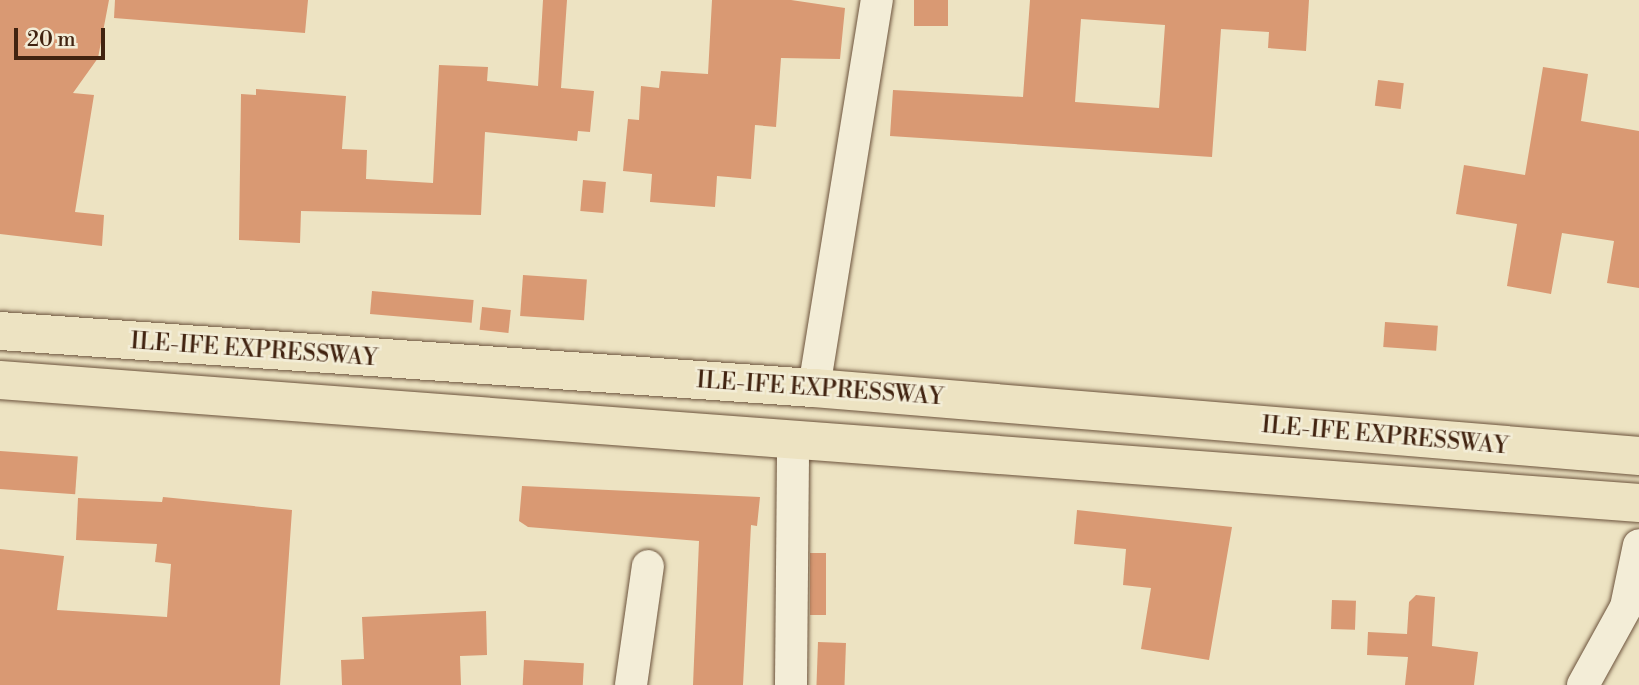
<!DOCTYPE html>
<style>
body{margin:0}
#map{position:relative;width:1639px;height:685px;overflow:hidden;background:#ede3c2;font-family:"Libre Bodoni",serif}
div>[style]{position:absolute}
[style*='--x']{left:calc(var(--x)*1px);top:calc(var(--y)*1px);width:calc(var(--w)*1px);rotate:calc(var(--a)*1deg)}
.building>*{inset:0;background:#d99973;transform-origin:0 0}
.roads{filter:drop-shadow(0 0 2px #6c533c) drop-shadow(0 0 2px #6c533c)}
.minor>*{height:32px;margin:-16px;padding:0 16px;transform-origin:16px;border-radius:16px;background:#f3edd7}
.major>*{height:38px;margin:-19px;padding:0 19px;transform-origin:19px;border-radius:19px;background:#ede3c2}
span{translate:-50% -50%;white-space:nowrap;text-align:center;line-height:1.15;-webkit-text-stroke:5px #f3edd7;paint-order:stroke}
.street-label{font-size:23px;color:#412310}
.scale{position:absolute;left:14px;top:28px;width:91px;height:32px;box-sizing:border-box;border:4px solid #412310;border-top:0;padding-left:9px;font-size:21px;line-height:24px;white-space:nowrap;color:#412310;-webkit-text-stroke:5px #f3edd7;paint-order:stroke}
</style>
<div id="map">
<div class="building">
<div style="clip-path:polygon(0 0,109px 0,98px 58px,73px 93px,94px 95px,75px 212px,104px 215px,102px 246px,0 234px)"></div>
<div style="clip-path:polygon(115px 0,308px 0,305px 33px,114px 18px)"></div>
<div style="clip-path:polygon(543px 0,567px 0,561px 88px,594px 91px,590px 132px,578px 131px,577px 141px,485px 132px,481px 215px,301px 211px,300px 243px,239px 240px,241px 94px,256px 95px,256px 89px,346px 96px,342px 149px,367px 150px,366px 179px,433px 183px,439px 65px,488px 67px,487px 81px,538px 86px)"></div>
<div style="clip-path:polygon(712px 0,791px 0,845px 8px,840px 59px,781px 58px,776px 127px,755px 125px,751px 179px,717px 176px,715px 207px,650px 202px,652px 174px,623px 171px,628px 119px,639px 120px,641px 86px,659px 88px,661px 71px,708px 74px)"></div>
<div style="left:914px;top:0;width:34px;height:26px"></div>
<div style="clip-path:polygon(evenodd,1030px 0,1309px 0,1306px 51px,1268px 48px,1269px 32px,1221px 29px,1212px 157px,890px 136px,893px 90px,1023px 97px,1030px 0,1082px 5px,1081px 19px,1165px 25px,1159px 108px,1075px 102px,1082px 5px)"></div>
<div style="clip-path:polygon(1543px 67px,1588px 74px,1581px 121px,1639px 131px,1639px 288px,1607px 283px,1614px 241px,1562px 233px,1551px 294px,1507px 286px,1517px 224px,1456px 214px,1464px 165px,1525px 175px)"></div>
<div style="left:1378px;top:80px;width:26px;height:26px;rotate:7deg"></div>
<div style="left:583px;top:180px;width:23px;height:31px;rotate:5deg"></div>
<div style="left:523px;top:275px;width:64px;height:41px;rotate:4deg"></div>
<div style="left:372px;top:291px;width:102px;height:23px;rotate:5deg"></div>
<div style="left:482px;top:307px;width:29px;height:23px;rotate:6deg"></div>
<div style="left:1385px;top:322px;width:53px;height:25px;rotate:4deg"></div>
<div style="left:0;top:451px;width:78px;height:38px;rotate:4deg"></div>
<div style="clip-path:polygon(522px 486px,760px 497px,757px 526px,751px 525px,743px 685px,693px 685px,699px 541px,528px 527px,519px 521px)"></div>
<div style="clip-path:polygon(163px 497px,292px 510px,280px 685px,0 685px,0 549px,64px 556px,57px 610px,167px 617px,171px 564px,155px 562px,157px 544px,76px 540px,78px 498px,162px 502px)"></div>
<div style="clip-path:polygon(1077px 510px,1232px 527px,1209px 660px,1141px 649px,1151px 588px,1123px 585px,1126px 549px,1074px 544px)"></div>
<div style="left:810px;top:553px;width:16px;height:62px"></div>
<div style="clip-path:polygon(1416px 595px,1435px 597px,1432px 646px,1478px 652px,1474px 685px,1405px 685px,1408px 657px,1367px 655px,1368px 632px,1407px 634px,1409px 602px)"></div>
<div style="left:1332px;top:600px;width:24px;height:29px;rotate:2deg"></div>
<div style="clip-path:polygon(486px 611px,487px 655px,460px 656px,461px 685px,342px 685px,341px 660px,364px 659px,362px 617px)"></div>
<div style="left:818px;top:642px;width:28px;height:43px;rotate:2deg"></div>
<div style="left:524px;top:660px;width:60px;height:25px;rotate:3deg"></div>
</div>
<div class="roads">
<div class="minor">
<div style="--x:814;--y:388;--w:393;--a:-80.8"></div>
<div style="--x:631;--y:685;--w:120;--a:-81.9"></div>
<div style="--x:791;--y:685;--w:248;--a:-89.5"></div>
<div style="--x:1583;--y:685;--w:89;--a:-61.1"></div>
<div style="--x:1626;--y:607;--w:63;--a:-78.2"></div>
</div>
<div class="major">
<div style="--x:0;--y:331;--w:816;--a:4.01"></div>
<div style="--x:814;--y:388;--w:828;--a:4.71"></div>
<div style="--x:0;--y:380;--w:1644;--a:4.29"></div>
</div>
</div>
<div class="street-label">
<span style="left:254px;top:350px;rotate:4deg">ILE-IFE EXPRESSWAY</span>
<span style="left:820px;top:389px;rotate:4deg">ILE-IFE EXPRESSWAY</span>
<span style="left:1385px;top:436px;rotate:5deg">ILE-IFE EXPRESSWAY</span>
</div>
<div class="scale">20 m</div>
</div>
